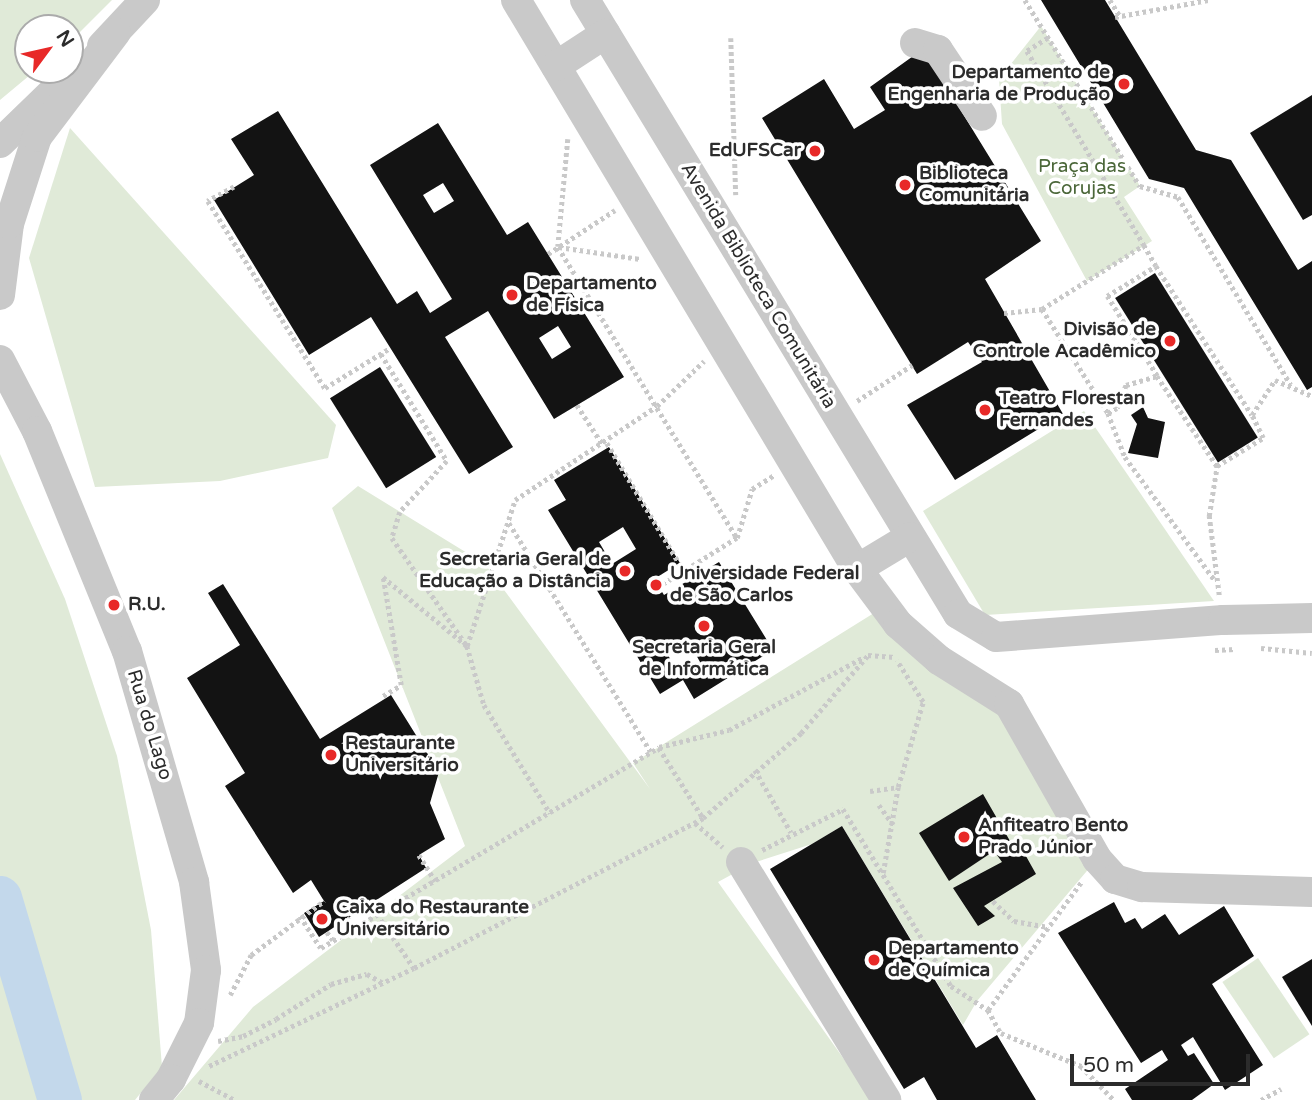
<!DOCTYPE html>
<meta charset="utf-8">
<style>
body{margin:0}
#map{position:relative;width:1312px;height:1100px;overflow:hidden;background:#fff;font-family:"Varela Round",sans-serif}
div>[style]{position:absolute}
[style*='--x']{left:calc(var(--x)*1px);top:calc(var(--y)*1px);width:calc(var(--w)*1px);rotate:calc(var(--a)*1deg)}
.green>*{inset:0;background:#e0ead8;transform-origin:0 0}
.river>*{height:44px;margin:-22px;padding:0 22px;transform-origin:22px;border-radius:22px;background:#c3d8eb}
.building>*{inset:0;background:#131313;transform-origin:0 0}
.path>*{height:4.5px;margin-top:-2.25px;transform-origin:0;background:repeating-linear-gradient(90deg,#c9c9c9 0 3.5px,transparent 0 7px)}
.minor>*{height:30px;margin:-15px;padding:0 15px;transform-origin:15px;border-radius:15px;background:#c9c9c9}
.dots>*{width:19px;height:19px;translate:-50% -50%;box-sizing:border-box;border:4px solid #fff;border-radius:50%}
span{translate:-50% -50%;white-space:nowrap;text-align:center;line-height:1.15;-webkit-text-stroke:7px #fff;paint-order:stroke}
.poi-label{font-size:19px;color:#2c2c2c;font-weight:700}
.right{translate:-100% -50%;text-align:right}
.left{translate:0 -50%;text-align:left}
.park-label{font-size:19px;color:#4b6739}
.street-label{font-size:19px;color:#2c2c2c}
.north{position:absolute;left:14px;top:14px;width:70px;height:70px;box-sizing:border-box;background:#fff;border:2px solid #ababab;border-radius:50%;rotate:57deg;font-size:19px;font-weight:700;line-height:28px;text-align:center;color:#2c2c2c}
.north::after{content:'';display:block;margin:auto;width:24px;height:32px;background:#e82928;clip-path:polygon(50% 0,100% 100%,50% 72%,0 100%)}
.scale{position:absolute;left:1070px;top:1054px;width:180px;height:32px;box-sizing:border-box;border:4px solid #2c2c2c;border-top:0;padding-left:9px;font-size:21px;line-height:24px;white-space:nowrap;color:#2c2c2c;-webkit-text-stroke:5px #fff;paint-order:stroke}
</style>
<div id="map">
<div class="green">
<div style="clip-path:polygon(0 0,112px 0,70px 42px,70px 28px,28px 28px,28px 70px,36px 70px,0 100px)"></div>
<div style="clip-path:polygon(1041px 26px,1140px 186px,1124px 197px,1152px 241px,1087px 281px,1002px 124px,999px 79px)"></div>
<div style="clip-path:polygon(70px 128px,336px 425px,328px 458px,220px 481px,95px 487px,29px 258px)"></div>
<div style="clip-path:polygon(1084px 411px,1214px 601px,985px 615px,923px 511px)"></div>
<div style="clip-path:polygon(0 454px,65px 599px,117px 756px,151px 930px,162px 1067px,135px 1100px,0 1100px)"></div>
<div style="clip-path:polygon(358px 486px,485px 564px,650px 789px,633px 763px,874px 613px,998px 695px,1097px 859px,977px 1001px,963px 1025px,842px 826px,812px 844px,753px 863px,718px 882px,873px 1100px,174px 1100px,253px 1007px,465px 846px,332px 508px)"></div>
<div style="left:1258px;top:958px;width:92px;height:43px;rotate:56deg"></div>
</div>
<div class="river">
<div style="--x:0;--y:898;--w:211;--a:73.5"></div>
</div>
<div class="building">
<div style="clip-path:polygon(1041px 0,1105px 0,1196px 150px,1231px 160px,1298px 270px,1312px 261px,1312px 387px,1307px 390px,1184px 188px,1149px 179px)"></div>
<div style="clip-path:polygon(923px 49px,1041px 241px,985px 279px,1063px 414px,955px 480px,907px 405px,982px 362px,968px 342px,917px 374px,762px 118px,824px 79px,854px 129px,885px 110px,870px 87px)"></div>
<div style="clip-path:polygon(1312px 95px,1312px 215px,1303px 220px,1250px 133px)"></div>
<div style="clip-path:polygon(evenodd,278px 111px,397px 304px,417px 291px,430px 313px,452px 299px,370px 165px,438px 123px,507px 235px,528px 222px,624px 377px,554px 419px,488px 311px,445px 337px,513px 447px,469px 474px,371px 317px,309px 355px,214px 200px,254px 175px,231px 139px,278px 111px,443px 183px,454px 201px,434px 213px,423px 195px,443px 183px,278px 111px,558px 326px,571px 347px,552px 359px,539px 338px,558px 326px)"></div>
<div style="left:1155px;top:273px;width:194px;height:47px;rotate:58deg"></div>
<div style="left:380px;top:367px;width:106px;height:59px;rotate:58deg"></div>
<div style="clip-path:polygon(1143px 407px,1148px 418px,1165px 422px,1158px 458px,1128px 453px,1137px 424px,1131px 415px)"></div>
<div style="clip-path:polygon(evenodd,609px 447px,680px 563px,654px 579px,664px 595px,719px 562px,773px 650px,694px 699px,683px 680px,660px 694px,548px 510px,566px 500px,554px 480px,609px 447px,623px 527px,636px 549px,612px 564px,599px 542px,623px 527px,609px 447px,689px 642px,700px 662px,679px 675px,668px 655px,689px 642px)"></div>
<div style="clip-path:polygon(223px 584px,320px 739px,391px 695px,439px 772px,430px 803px,445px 839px,419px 855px,426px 868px,319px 937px,304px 913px,324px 901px,311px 880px,293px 893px,225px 786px,245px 773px,187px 678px,240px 645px,208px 593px)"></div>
<div style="clip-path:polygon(983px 794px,1010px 841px,1000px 846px,1006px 855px,1022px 849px,1036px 874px,984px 906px,995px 916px,978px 926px,953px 888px,1002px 862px,994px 851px,949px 881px,919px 833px)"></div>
<div style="clip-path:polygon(842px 826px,976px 1048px,997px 1035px,1036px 1100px,937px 1100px,924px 1077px,904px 1089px,770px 869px)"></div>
<div style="clip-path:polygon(1114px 902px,1125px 923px,1135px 918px,1142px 929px,1165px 914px,1179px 935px,1224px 906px,1254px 956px,1212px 984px,1263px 1065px,1225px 1090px,1193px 1037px,1181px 1045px,1188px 1056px,1194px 1053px,1214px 1084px,1192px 1100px,1132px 1100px,1125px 1089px,1168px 1060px,1162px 1050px,1141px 1063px,1058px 933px)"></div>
<div style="clip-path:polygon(1312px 959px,1312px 1026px,1282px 977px)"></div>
</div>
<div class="path">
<div style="--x:1025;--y:0;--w:219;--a:58.3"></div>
<div style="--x:1140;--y:186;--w:40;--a:16"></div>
<div style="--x:1178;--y:197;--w:219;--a:59"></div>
<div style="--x:1110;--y:0;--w:19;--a:58"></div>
<div style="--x:1115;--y:17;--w:96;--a:-10.3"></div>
<div style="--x:731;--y:38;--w:157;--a:88.2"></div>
<div style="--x:1048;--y:38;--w:25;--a:148"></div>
<div style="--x:1027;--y:51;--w:227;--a:58.9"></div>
<div style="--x:568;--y:139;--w:108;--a:95.3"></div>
<div style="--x:558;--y:247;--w:342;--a:58.4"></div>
<div style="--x:737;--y:538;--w:92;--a:147.9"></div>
<div style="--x:234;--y:187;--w:30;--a:152"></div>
<div style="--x:208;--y:201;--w:221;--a:58"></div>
<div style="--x:325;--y:388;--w:76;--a:-31.6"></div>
<div style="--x:559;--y:247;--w:82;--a:8.4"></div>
<div style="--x:548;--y:254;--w:80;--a:-33.3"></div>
<div style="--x:1042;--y:309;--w:120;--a:-32.1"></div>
<div style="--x:1144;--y:245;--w:24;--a:60"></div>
<div style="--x:1004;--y:313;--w:38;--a:-6"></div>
<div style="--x:1042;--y:309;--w:123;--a:57.6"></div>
<div style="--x:1108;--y:413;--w:10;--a:-29"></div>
<div style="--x:1117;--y:408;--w:25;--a:-69"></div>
<div style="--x:1126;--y:385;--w:32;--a:-16"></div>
<div style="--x:1157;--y:376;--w:94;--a:-122"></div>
<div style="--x:1107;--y:296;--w:57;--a:-31.5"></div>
<div style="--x:1156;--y:266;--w:177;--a:57.2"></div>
<div style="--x:1252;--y:415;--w:42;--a:-56.7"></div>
<div style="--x:1275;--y:380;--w:40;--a:23.4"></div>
<div style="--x:381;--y:354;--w:126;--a:58.3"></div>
<div style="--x:447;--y:461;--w:69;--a:132.7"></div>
<div style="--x:400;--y:512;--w:27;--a:107"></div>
<div style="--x:392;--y:538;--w:131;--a:55.2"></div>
<div style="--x:467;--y:646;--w:61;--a:73.9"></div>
<div style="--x:484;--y:705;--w:127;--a:58.6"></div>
<div style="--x:1157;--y:376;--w:108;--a:56.3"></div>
<div style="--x:857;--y:401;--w:66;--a:-33.2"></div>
<div style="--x:577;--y:405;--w:48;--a:57"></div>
<div style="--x:1108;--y:413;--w:47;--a:68.9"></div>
<div style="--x:1125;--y:457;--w:151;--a:53.9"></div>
<div style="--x:607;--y:443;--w:149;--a:59"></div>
<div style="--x:509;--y:523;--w:269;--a:58.2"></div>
<div style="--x:737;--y:538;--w:51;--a:-73"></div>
<div style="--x:752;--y:489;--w:25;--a:-32"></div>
<div style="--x:1219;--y:595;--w:80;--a:-97.2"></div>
<div style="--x:1209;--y:516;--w:51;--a:-80.9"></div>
<div style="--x:1217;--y:466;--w:54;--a:-31.3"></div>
<div style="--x:1263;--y:438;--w:25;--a:-116"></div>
<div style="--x:1261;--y:648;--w:51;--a:5.6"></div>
<div style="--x:1215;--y:650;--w:20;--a:-3"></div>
<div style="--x:383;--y:696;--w:21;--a:-31"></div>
<div style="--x:401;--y:685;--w:109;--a:-99.5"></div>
<div style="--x:383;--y:577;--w:109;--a:39.4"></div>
<div style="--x:467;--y:646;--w:154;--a:-71.8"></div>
<div style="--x:515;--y:500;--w:170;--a:-33.5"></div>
<div style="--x:657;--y:406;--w:65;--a:-43.8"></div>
<div style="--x:659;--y:748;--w:83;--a:57.8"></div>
<div style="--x:755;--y:770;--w:72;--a:59.9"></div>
<div style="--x:870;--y:791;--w:28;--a:-8"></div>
<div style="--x:879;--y:805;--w:27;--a:54"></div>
<div style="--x:695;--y:823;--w:37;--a:41"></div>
<div style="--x:762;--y:850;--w:91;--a:-26.8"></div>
<div style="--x:843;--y:809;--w:207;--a:58.6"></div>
<div style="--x:951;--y:986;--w:44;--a:33"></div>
<div style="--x:988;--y:1010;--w:160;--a:-53.9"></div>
<div style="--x:419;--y:855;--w:31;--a:58"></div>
<div style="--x:883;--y:873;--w:87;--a:-80.1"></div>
<div style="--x:898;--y:787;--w:89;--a:-73.6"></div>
<div style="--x:923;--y:702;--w:49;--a:-122.4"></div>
<div style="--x:993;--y:901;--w:29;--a:44"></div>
<div style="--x:1014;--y:921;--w:35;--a:10"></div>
<div style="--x:377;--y:914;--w:65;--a:55.6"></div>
<div style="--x:300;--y:916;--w:38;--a:57"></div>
<div style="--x:321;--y:948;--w:393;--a:-30.7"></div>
<div style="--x:659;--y:747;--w:72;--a:-13.7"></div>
<div style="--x:729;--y:730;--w:153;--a:-28.4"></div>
<div style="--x:347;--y:917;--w:13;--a:61"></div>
<div style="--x:338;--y:923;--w:12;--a:59"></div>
<div style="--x:327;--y:932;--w:10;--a:53"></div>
<div style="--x:230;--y:995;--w:45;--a:-62.3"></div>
<div style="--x:251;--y:955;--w:91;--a:-36.5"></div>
<div style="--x:988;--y:1010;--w:26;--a:61"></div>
<div style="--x:1001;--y:1033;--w:87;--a:22.4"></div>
<div style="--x:1081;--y:1066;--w:47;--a:45.9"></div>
<div style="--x:218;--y:1041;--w:25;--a:-11"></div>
<div style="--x:243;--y:1036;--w:37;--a:-27"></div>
<div style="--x:276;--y:1019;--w:65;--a:-32.5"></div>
<div style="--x:331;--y:984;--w:37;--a:-16"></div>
<div style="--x:367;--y:974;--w:18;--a:29"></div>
<div style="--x:209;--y:1066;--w:227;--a:-25.6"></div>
<div style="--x:414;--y:968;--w:326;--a:-27.4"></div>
<div style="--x:703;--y:818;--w:130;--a:-40.9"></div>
<div style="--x:801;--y:733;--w:103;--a:-49.3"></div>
<div style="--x:868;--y:655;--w:27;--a:4"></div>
<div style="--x:199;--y:1081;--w:41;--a:27.8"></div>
<div style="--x:1261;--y:1100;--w:23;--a:-29"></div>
</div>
<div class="minor">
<div style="--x:516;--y:0;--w:663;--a:59.07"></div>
<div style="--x:857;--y:569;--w:69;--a:53.3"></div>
<div style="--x:898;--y:624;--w:55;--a:41.3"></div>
<div style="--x:939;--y:660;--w:83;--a:32.2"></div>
<div style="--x:1009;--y:704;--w:178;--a:60.4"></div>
<div style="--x:1097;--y:859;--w:27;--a:48"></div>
<div style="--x:1115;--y:879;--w:28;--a:17"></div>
<div style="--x:1142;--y:887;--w:170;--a:1.7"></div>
<div style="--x:585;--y:0;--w:718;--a:58.72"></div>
<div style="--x:958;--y:614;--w:44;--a:31.2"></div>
<div style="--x:996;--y:637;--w:228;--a:-4.3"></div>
<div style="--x:1223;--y:620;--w:89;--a:-1.3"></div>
<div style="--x:915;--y:43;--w:24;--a:17"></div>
<div style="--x:938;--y:50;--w:79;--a:56.3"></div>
<div style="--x:102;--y:46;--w:63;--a:-46.9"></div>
<div style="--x:556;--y:66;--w:59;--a:-33.1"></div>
<div style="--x:0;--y:143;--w:78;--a:-44"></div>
<div style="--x:0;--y:295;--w:72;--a:-82.8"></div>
<div style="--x:9;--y:224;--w:91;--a:-72.2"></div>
<div style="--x:37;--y:137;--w:131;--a:-53"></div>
<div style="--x:0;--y:360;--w:80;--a:62.5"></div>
<div style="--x:37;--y:431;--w:238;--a:67.8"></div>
<div style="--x:127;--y:651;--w:241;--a:73.8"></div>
<div style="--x:194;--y:882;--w:89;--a:82.2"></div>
<div style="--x:206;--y:970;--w:53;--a:97.5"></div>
<div style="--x:199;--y:1023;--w:63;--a:116.6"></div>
<div style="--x:171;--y:1079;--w:27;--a:129"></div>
<div style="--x:857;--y:569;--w:62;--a:-31.1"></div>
<div style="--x:741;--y:862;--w:279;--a:58.6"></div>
</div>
<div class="dots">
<div style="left:1124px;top:84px;background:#e82928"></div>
<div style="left:815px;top:151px;background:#e82928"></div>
<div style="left:905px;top:185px;background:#e82928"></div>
<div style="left:512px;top:295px;background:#e82928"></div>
<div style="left:1170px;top:341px;background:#e82928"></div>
<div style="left:985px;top:410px;background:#e82928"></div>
<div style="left:625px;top:571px;background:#e82928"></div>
<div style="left:656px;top:585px;background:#e82928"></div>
<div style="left:114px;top:605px;background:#e82928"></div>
<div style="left:704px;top:626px;background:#e82928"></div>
<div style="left:331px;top:755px;background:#e82928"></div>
<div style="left:964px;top:837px;background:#e82928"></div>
<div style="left:322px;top:919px;background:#e82928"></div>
<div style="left:874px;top:960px;background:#e82928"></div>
</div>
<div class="poi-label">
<span class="right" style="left:1110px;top:84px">Departamento de<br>Engenharia de Produção</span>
<span class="right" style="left:801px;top:151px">EdUFSCar</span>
<span class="left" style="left:919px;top:185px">Biblioteca<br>Comunitária</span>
<span class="left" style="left:526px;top:295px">Departamento<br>de Física</span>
<span class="right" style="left:1156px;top:341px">Divisão de<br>Controle Acadêmico</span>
<span class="left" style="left:999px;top:410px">Teatro Florestan<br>Fernandes</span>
<span class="right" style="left:611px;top:571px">Secretaria Geral de<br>Educação a Distância</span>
<span class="left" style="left:670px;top:585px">Universidade Federal<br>de São Carlos</span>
<span class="left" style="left:128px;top:605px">R.U.</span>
<span style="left:704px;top:659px">Secretaria Geral<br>de Informática</span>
<span class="left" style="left:345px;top:755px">Restaurante<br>Universitário</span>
<span class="left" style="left:978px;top:837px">Anfiteatro Bento<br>Prado Júnior</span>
<span class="left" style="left:336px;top:919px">Caixa do Restaurante<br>Universitário</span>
<span class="left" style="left:888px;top:960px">Departamento<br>de Química</span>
</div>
<div class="park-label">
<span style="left:1082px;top:178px">Praça das<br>Corujas</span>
</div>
<div class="street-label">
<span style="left:758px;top:286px;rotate:59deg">Avenida Biblioteca Comunitária</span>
<span style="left:149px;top:725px;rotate:73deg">Rua do Lago</span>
</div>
<div class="north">N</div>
<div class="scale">50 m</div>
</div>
